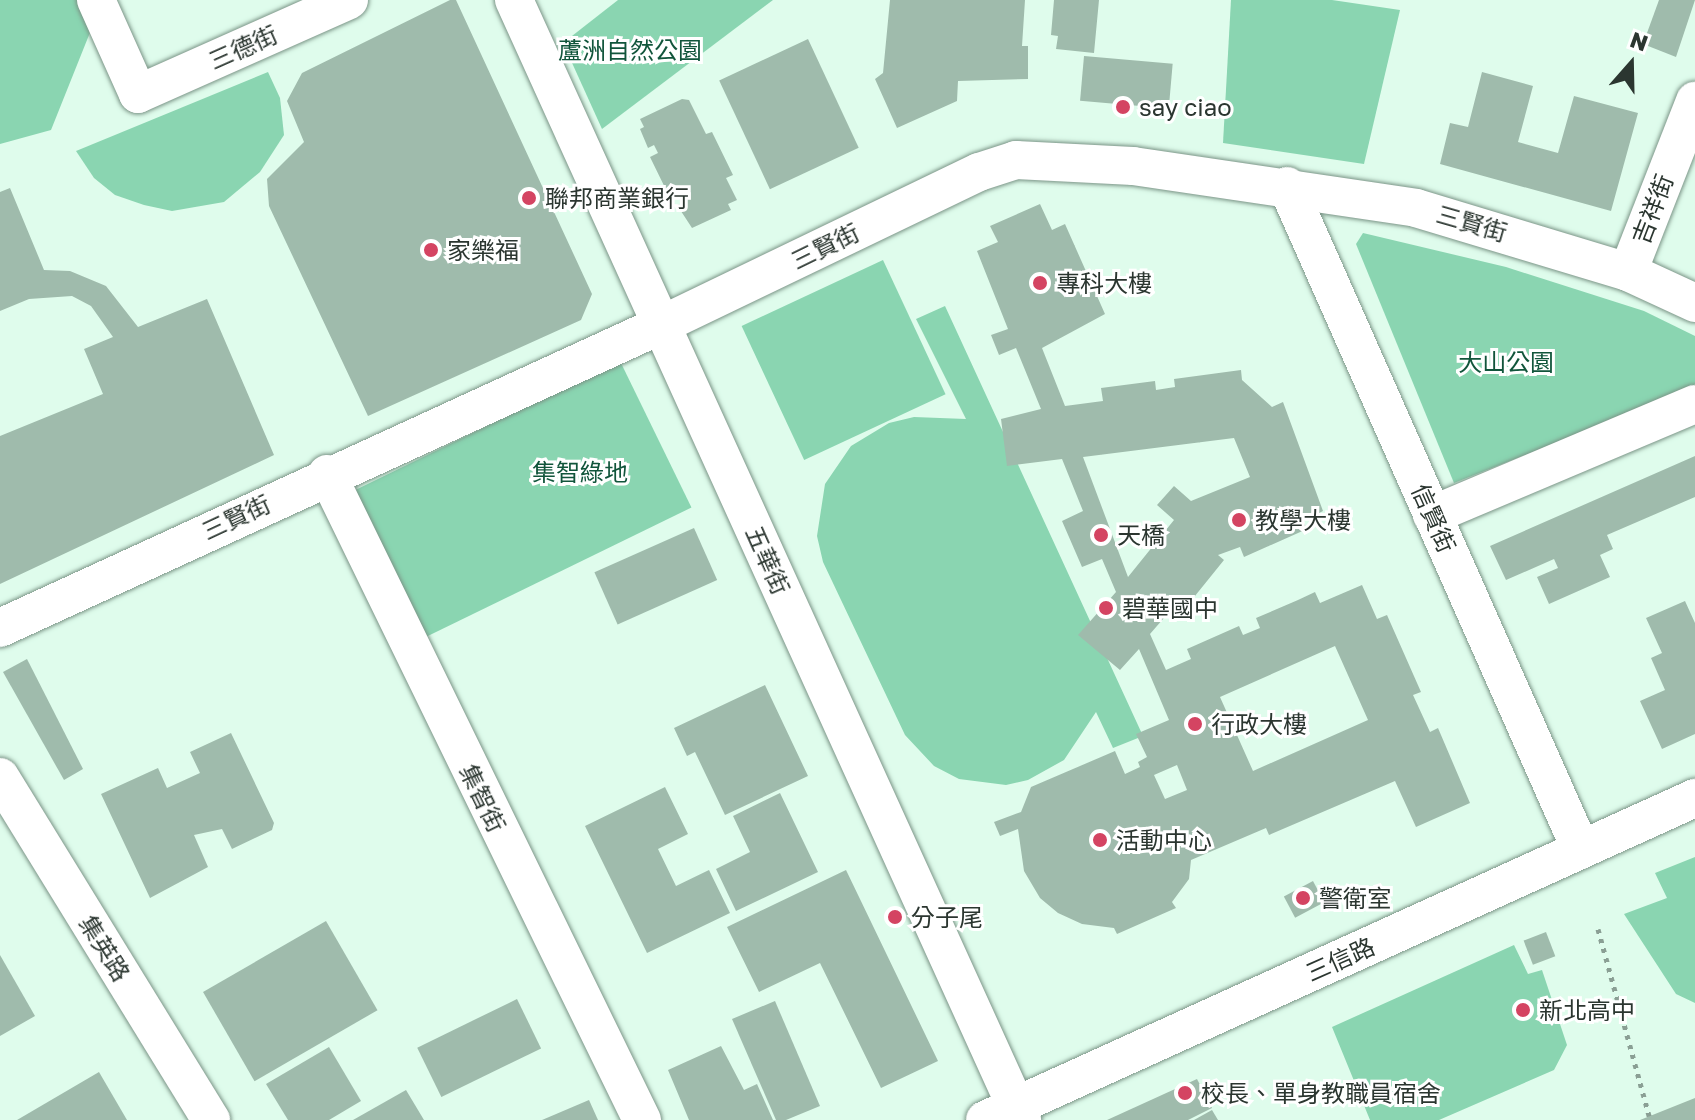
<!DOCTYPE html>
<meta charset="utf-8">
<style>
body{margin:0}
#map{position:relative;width:1695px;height:1120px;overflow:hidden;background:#dffcec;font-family:"Golos Text","Noto Sans TC",sans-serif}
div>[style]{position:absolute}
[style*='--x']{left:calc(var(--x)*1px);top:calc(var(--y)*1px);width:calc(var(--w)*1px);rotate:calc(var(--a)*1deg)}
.green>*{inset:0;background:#8ad5b1;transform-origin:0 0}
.building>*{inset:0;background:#9fbbac;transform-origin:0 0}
.path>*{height:5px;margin-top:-2.5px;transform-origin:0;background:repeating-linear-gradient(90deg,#8a9f94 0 4px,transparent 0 10px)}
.roads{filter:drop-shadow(0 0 2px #7b9587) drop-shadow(0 0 2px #7b9587)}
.minor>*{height:38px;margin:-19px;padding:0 19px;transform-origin:19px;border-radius:19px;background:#fff}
.dots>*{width:22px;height:22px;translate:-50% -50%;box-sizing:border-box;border:4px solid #fff;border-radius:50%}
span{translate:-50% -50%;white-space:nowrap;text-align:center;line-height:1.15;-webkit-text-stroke:6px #fff;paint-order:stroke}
.street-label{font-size:24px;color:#2b3630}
.park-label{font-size:24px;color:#11553b}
.poi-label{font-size:24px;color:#2b3630}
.left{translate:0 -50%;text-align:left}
.north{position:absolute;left:1591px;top:24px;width:80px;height:80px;-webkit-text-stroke:6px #fff;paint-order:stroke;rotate:20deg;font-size:22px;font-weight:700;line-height:32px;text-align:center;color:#2b3630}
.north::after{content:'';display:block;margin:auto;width:28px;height:36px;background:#2b3630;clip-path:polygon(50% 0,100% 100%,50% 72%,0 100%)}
</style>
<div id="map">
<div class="green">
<div style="clip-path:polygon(0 0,77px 0,91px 30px,51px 130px,0 144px)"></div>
<div style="clip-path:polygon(618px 0,773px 0,602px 129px,563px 43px)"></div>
<div style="clip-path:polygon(1231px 0,1332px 0,1400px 10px,1364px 164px,1223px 143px)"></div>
<div style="clip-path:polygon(268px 72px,280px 98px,284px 135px,260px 172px,224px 202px,172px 211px,144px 205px,115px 195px,94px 178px,76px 151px)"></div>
<div style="clip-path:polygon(1363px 233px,1506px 267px,1644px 311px,1695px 336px,1695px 388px,1454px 483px,1356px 244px)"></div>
<div style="left:883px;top:260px;width:148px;height:156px;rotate:65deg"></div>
<div style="clip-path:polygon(945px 306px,1143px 736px,1113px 748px,1096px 712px,1064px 760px,1028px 780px,1006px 785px,959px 779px,934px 766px,905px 735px,823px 562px,817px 536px,825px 484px,851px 446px,889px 423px,914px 417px,966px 419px,916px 319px)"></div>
<div style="left:620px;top:361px;width:163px;height:299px;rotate:64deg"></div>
<div style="clip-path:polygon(1695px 857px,1695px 1003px,1676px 994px,1624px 914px,1667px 898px,1655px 873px)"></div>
<div style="clip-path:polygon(1514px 945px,1528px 974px,1542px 970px,1567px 1045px,1554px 1070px,1439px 1120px,1370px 1120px,1332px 1027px)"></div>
</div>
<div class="building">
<div style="clip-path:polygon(450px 0,456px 0,592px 294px,581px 320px,368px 416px,269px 206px,267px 179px,304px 142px,287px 101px,302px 73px)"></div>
<div style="clip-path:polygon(890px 0,1025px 0,1022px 46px,1028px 46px,1028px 79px,958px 81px,957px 101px,897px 128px,875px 79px,883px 73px)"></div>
<div style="clip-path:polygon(1054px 0,1099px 0,1094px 53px,1056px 49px,1058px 36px,1051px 35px)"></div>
<div style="clip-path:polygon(1659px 0,1695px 0,1676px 57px,1643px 44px)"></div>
<div style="left:808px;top:39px;width:120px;height:98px;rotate:65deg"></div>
<div style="left:1084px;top:56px;width:89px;height:45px;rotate:5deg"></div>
<div style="clip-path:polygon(1482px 72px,1533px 86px,1518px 142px,1558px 153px,1574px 96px,1638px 113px,1611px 211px,1440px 164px,1450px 123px,1468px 127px)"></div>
<div style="clip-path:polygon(682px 99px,689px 100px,706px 134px,712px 132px,733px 175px,726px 178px,737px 200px,728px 204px,731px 210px,692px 228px,677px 205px,682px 203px,678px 197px,671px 200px,650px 157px,658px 153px,654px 145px,648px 148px,640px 129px,644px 127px,640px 119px)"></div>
<div style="clip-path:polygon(10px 188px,44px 270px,70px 271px,106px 286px,138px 327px,207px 299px,274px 455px,0 584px,0 436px,103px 394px,84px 349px,113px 337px,91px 306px,72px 296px,29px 299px,0 311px,0 192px)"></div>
<div style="clip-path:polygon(evenodd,1040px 204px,1052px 230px,1065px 224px,1105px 314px,1042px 348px,1065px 406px,1103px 401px,1101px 388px,1155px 381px,1156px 390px,1175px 387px,1174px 379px,1241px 370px,1242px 380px,1272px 407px,1283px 402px,1323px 511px,1303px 521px,1307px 529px,1244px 557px,1240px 547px,1218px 555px,1224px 560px,1178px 617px,1170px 611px,1150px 634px,1166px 670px,1191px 659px,1187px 649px,1239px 626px,1243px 635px,1260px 628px,1256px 618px,1298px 600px,1315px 592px,1320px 603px,1362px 585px,1377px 619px,1387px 615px,1421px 692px,1413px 695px,1430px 732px,1438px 728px,1470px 803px,1416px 827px,1395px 781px,1269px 835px,1266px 828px,1191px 860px,1189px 879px,1172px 902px,1176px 908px,1117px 934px,1114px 928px,1082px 924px,1058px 913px,1040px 898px,1024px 871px,1018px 829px,1000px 836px,994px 822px,1021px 812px,1031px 787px,1115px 751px,1125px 774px,1140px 767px,1138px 762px,1147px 757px,1136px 734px,1169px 720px,1139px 649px,1120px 670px,1078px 635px,1116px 592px,1102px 559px,1082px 567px,1062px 521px,1083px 511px,1062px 459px,1007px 466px,1001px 419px,1041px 409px,1016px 348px,999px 355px,991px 335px,1008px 329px,977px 251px,998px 242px,990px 226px,1040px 204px,1234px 438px,1250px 477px,1191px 501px,1174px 486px,1157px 505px,1174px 520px,1128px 577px,1083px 457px,1234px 438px,1040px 204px,1335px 646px,1368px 720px,1253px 771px,1220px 697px,1335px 646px,1040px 204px,1177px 765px,1187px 790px,1165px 799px,1154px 775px,1177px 765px)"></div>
<div style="clip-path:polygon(1695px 456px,1695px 497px,1607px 535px,1613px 549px,1600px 555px,1610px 577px,1549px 604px,1537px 577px,1558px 568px,1554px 559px,1506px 580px,1490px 546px)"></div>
<div style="left:694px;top:528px;width:57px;height:109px;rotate:66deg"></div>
<div style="clip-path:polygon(1685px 601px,1695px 623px,1695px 734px,1662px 749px,1640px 701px,1665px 690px,1651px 658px,1662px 653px,1646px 618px)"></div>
<div style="clip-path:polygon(27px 659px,83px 769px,64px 780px,3px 672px)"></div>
<div style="clip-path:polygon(765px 685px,808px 776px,725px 815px,695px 752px,687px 756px,674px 728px)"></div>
<div style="clip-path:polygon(231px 733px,274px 823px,272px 830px,232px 849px,222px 829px,194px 835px,208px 867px,150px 898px,101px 794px,158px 768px,167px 788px,200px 773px,190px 752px)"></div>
<div style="clip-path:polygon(665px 787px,688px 834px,658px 849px,676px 886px,709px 870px,730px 913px,647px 953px,585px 826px)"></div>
<div style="clip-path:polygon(780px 793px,818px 872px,736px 911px,716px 869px,750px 852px,733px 816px)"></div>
<div style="clip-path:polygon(846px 870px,938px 1061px,881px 1088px,820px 963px,759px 992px,727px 927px)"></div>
<div style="left:1313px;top:881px;width:24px;height:33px;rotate:62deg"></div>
<div style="left:326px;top:921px;width:103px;height:142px;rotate:60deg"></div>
<div style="left:1546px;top:932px;width:26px;height:24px;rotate:69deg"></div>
<div style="clip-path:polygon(0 955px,35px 1016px,0 1036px)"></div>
<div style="left:517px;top:999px;width:55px;height:111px;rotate:64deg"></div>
<div style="clip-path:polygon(775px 1001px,820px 1106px,786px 1120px,776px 1120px,732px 1019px)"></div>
<div style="clip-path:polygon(721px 1046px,744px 1090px,757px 1084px,773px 1120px,689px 1120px,668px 1070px)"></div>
<div style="clip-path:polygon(329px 1047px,361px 1101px,329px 1120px,288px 1120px,266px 1084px)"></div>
<div style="clip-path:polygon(99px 1072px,127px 1120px,17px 1120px)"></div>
<div style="clip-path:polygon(1197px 1079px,1212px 1108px,1188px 1120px,1107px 1120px)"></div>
<div style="clip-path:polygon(406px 1090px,424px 1120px,353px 1120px)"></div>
<div style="clip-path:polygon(1695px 1098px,1695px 1120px,1640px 1120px)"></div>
<div style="clip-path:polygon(589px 1100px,598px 1120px,542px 1120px)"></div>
<div style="clip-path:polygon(1212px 1110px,1218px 1120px,1194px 1120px)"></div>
</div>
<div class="path">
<div style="--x:1598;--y:929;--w:194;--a:74.7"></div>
</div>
<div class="roads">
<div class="minor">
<div style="--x:96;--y:0;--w:103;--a:65.9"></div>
<div style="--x:138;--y:94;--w:231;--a:-24"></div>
<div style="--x:514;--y:0;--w:1230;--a:65.6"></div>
<div style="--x:1287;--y:186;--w:726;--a:66.12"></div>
<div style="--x:1628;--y:272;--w:184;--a:-68.6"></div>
<div style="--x:327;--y:474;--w:719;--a:64.01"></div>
<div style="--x:1432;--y:515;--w:285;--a:-22.9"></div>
<div style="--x:0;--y:628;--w:727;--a:-24.63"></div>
<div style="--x:661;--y:325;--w:353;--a:-25.7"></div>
<div style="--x:979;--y:172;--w:39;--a:-18"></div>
<div style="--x:1016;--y:160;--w:117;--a:2.9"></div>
<div style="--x:1133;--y:166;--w:286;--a:8.4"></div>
<div style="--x:1416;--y:208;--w:221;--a:16.8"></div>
<div style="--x:1628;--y:272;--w:74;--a:24.8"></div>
<div style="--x:0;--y:777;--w:403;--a:58.4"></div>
<div style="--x:985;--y:1120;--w:780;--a:-24.4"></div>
</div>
</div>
<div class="dots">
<div style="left:1123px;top:107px;background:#d44462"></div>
<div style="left:529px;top:198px;background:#d44462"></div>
<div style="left:431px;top:250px;background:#d44462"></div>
<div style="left:1040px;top:283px;background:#d44462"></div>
<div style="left:1239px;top:520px;background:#d44462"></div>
<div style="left:1101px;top:535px;background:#d44462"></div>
<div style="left:1106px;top:608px;background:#d44462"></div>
<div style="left:1195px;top:724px;background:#d44462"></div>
<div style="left:1100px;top:840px;background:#d44462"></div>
<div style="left:1303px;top:898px;background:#d44462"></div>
<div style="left:895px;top:917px;background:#d44462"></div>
<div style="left:1523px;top:1010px;background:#d44462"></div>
<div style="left:1185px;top:1093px;background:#d44462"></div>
</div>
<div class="street-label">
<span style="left:243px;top:47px;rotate:-24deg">三德街</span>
<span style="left:1652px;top:209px;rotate:-69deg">吉祥街</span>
<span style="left:1472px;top:223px;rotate:16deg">三賢街</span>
<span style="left:825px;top:246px;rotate:-26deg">三賢街</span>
<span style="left:236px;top:517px;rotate:-25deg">三賢街</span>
<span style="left:1434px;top:518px;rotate:66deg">信賢街</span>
<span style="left:768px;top:560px;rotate:66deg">五華街</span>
<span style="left:483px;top:798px;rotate:64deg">集智街</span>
<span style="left:105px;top:948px;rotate:58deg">集英路</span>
<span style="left:1340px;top:959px;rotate:-24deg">三信路</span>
</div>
<div class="park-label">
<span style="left:630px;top:50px">蘆洲自然公園</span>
<span style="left:1506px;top:362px">大山公園</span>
<span style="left:580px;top:472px">集智綠地</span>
</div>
<div class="poi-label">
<span class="left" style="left:1139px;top:107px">say ciao</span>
<span class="left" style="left:545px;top:198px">聯邦商業銀行</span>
<span class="left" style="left:447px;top:250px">家樂福</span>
<span class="left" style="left:1056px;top:283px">專科大樓</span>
<span class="left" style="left:1255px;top:520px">教學大樓</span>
<span class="left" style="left:1117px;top:535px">天橋</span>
<span class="left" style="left:1122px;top:608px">碧華國中</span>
<span class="left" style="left:1211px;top:724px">行政大樓</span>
<span class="left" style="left:1116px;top:840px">活動中心</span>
<span class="left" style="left:1319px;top:898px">警衛室</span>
<span class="left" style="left:911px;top:917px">分子尾</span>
<span class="left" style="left:1539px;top:1010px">新北高中</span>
<span class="left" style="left:1201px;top:1093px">校長、單身教職員宿舍</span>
</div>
<div class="north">N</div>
</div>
